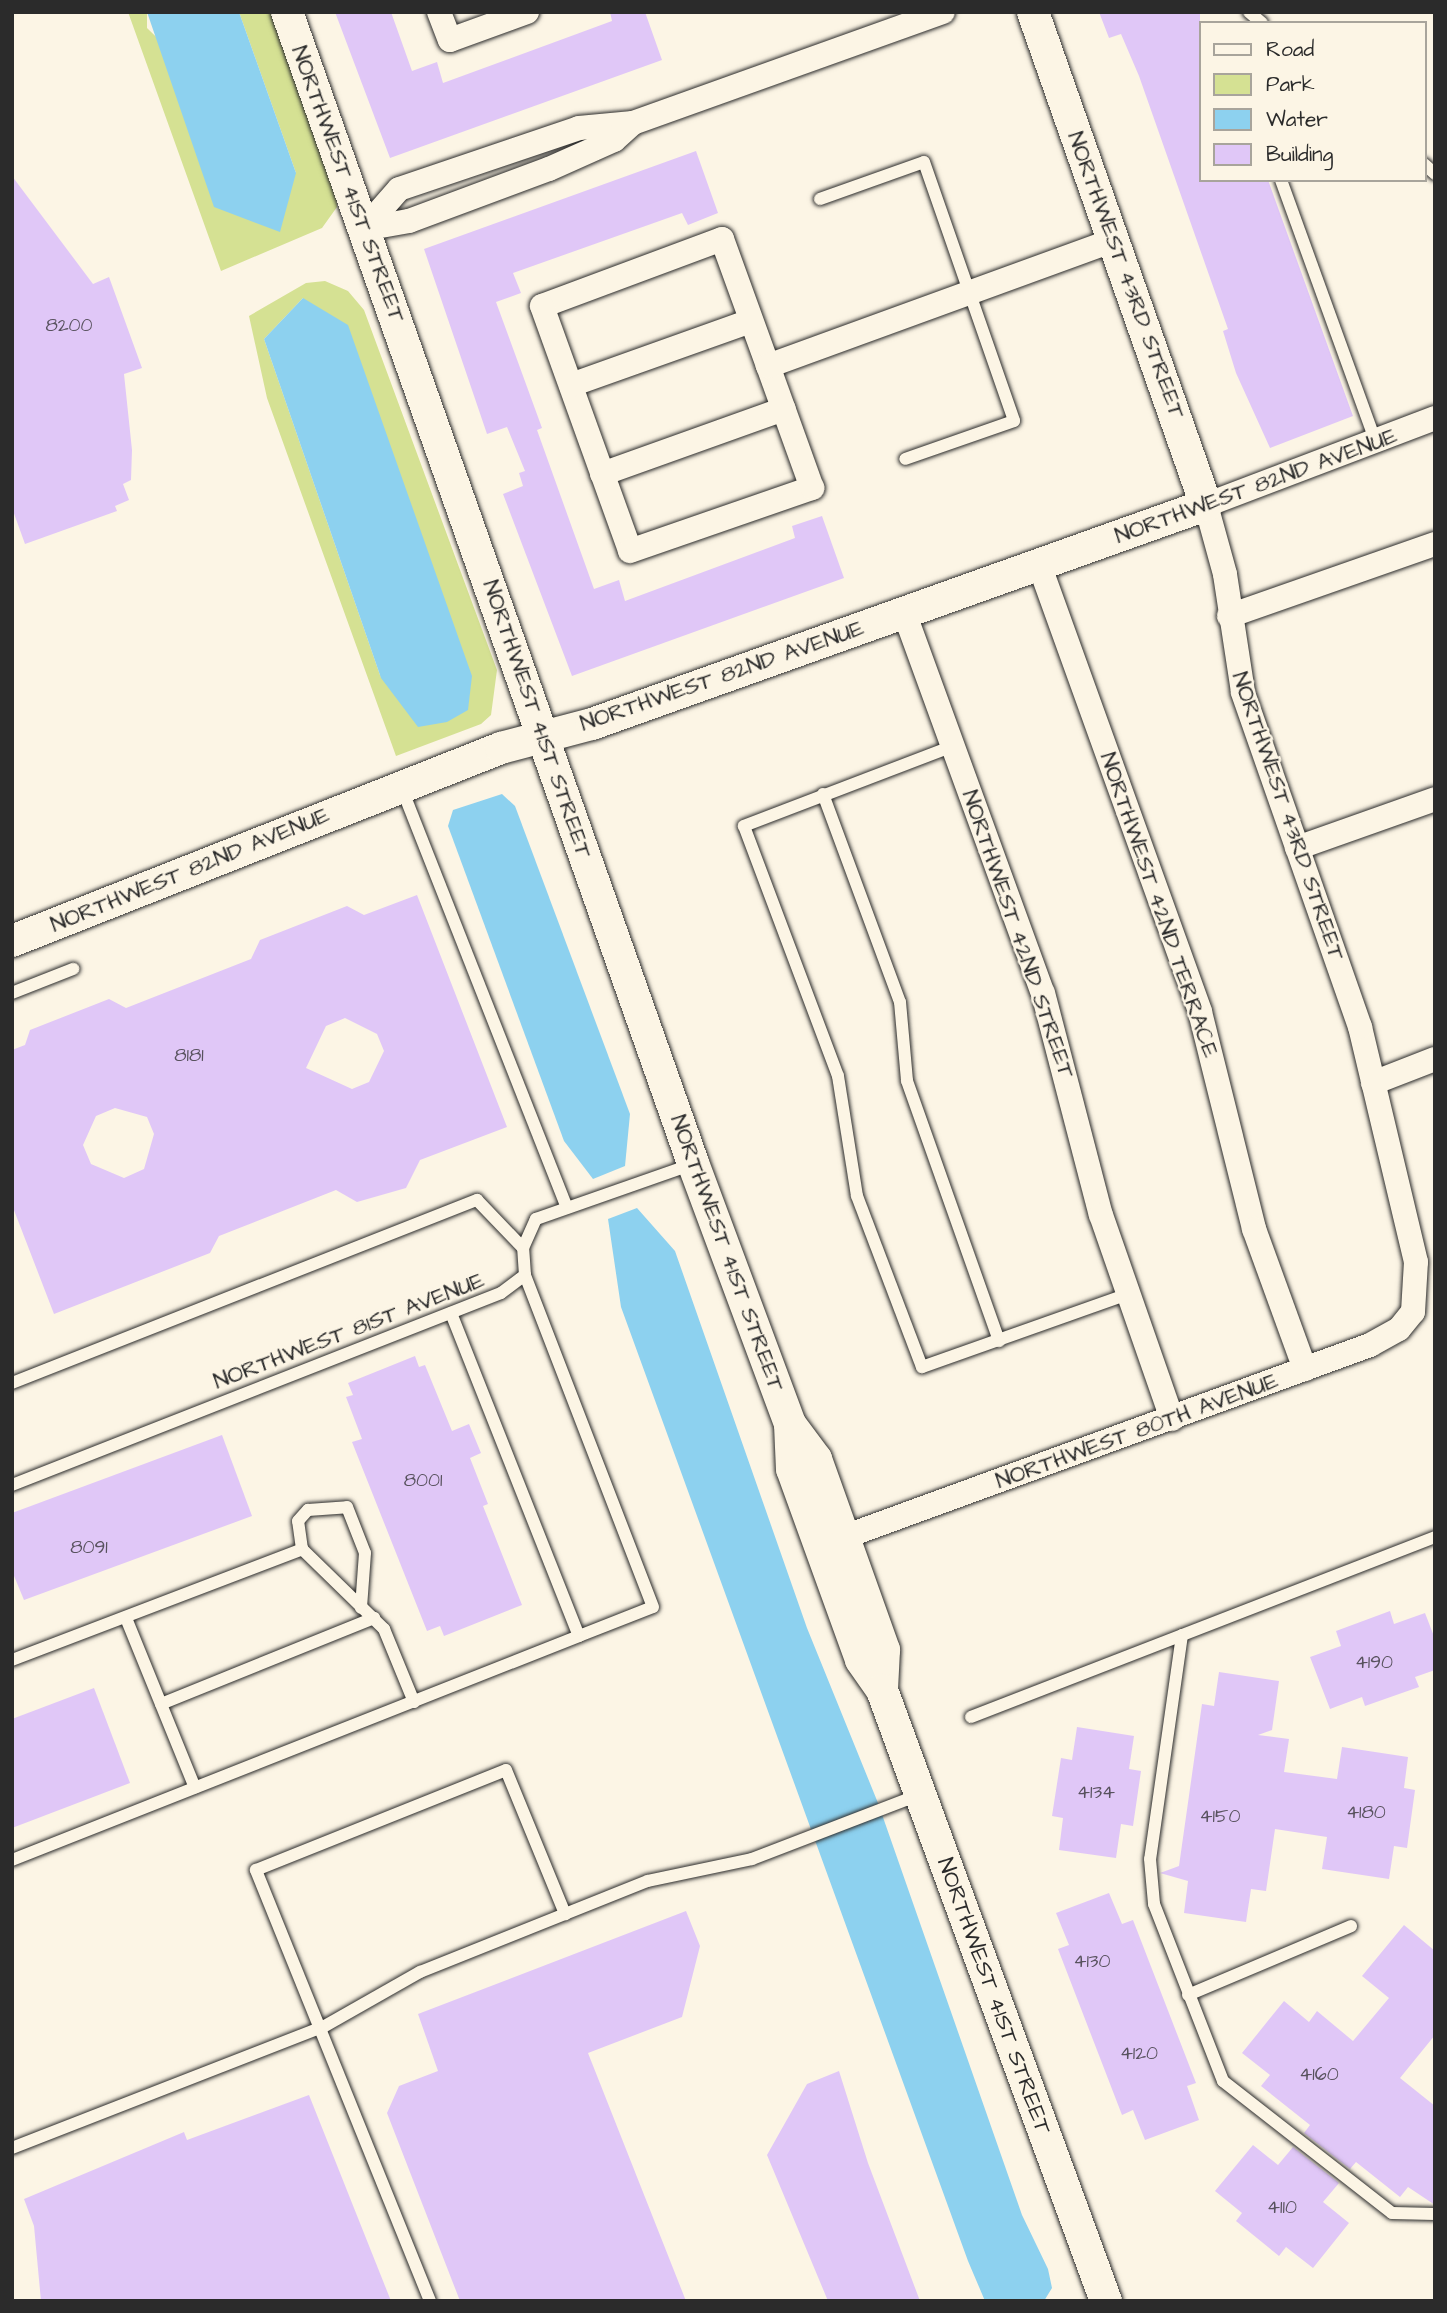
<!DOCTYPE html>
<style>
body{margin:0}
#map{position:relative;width:1447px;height:2313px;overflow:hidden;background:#fcf5e5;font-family:"Architects Daughter",sans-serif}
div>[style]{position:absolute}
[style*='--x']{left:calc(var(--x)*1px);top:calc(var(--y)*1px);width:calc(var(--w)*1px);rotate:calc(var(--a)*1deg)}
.green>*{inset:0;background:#d5e193}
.water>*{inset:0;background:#8dd1ef}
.building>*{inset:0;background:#e0c7f7}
.roads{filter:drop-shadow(0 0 2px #2b2b2b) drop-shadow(0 0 2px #2b2b2b)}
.service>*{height:12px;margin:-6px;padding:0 6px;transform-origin:6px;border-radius:6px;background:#fcf5e5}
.minor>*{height:24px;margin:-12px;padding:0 12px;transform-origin:12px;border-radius:12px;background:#fcf5e5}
.tertiary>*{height:32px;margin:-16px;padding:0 16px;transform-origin:16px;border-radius:16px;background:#fcf5e5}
span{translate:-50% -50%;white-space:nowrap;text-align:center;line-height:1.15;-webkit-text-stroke:5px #fcf5e5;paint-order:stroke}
.number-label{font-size:19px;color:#58525e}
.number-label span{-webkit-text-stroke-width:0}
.street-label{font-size:23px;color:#2b2b2b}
.frame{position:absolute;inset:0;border:14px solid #2b2b2b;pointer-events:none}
.legend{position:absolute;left:1199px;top:21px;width:228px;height:161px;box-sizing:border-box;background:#fcf5e5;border:2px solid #a8a49b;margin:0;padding:9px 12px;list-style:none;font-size:21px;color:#2b2b2b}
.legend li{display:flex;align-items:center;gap:14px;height:35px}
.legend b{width:35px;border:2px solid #a8a49b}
</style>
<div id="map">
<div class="green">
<div style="clip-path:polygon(128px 12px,147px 12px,147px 28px,296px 173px,239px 12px,277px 12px,335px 178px,337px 207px,322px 228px,221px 271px)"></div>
<div style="clip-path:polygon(evenodd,325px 281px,348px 291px,364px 310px,497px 670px,491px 715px,481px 724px,396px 756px,267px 398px,249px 316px,306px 283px,325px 281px,303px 298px,381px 678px,264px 339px,303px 298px)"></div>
</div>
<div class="water">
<div style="clip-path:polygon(147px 12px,239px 12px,296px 173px,280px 232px,214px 207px)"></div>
<div style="clip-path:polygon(303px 298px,348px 325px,472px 676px,468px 710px,447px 722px,418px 727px,381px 678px,264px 339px)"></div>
<div style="clip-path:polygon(502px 794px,515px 806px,630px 1114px,625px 1166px,593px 1179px,564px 1141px,448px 826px,453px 810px)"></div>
<div style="clip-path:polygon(637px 1208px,675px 1251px,807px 1628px,878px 1803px,1022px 2215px,1048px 2269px,1052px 2288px,1044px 2301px,985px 2301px,968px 2261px,621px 1307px,608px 1219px)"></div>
</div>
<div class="building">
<div style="clip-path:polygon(335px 12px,391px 12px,412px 71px,437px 62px,443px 83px,612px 21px,610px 12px,645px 12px,662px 60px,390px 158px)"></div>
<div style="clip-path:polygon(1099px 12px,1200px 12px,1200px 180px,1268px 180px,1353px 416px,1270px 448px,1236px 373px,1223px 331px,1228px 329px,1139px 76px,1121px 34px,1109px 38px)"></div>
<div style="clip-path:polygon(696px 151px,718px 213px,688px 225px,682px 213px,513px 273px,521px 293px,496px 302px,542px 428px,537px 430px,594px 589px,619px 580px,625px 601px,795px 538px,792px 526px,822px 516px,844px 578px,572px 676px,503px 494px,523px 486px,519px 473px,525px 471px,507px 427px,487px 434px,424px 249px)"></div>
<div style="clip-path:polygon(12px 176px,93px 284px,109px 277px,142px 368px,124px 374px,132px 450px,131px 480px,123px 484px,129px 500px,115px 506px,117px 511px,25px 544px,12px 508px)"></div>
<div style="clip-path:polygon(evenodd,417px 895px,507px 1127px,420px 1160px,406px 1188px,357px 1202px,336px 1190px,219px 1236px,210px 1253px,54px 1314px,12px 1205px,12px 1050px,25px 1045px,30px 1030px,109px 999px,126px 1008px,251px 959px,260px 940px,347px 906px,364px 915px,417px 895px,345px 1018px,377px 1034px,384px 1051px,369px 1082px,352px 1089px,306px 1068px,326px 1026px,345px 1018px,417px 895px,115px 1108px,147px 1117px,154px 1134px,144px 1169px,124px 1178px,91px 1164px,83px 1145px,96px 1116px,115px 1108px)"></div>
<div style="clip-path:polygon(415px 1356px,419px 1367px,425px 1365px,452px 1431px,469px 1424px,481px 1453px,470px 1458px,488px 1504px,483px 1506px,522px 1605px,444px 1636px,440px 1626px,427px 1631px,352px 1442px,362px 1439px,346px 1397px,353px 1395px,348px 1383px)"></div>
<div style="clip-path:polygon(222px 1435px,252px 1516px,24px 1600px,12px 1571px,12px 1513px)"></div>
<div style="clip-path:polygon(1390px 1611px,1394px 1624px,1425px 1613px,1435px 1639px,1435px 1670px,1415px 1677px,1419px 1687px,1365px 1706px,1362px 1697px,1330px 1709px,1310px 1657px,1341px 1646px,1336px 1631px)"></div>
<div style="clip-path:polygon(1219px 1672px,1279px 1681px,1272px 1730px,1258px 1735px,1289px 1739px,1284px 1772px,1337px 1779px,1342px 1747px,1408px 1757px,1404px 1788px,1415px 1790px,1407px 1848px,1394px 1846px,1389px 1879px,1322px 1869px,1327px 1837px,1275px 1829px,1266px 1891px,1251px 1889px,1246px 1922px,1184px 1913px,1188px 1881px,1160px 1873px,1179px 1866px,1202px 1704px,1214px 1706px)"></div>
<div style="clip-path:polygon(94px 1688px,130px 1783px,12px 1828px,12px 1719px)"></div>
<div style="clip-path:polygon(1077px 1727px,1134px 1736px,1129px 1769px,1141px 1771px,1133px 1826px,1121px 1824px,1116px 1858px,1059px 1850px,1063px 1818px,1052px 1816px,1061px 1758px,1072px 1760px)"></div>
<div style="clip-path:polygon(1109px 1893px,1122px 1924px,1133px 1920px,1196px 2083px,1187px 2086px,1199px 2120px,1145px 2140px,1133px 2110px,1122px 2115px,1058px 1949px,1069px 1945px,1056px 1913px)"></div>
<div style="clip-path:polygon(686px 1911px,700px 1946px,682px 2017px,588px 2053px,686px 2301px,460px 2301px,387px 2113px,399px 2086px,438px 2071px,418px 2014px)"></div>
<div style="clip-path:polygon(1404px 1925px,1435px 1951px,1435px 2035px,1400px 2078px,1435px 2106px,1435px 2205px,1408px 2187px,1400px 2197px,1356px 2162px,1350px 2169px,1304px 2133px,1310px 2125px,1261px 2086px,1270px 2075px,1242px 2053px,1284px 2001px,1309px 2022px,1317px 2011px,1353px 2041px,1389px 1998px,1362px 1976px)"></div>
<div style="clip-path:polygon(839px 2071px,868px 2163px,920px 2301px,828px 2301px,767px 2155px,807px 2084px)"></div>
<div style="clip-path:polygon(309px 2095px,391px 2301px,41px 2301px,34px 2226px,24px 2199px,184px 2132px,187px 2140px)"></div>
<div style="clip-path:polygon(1253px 2145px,1278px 2165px,1293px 2147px,1339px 2183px,1323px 2202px,1349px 2223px,1313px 2268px,1286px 2247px,1279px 2256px,1236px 2221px,1242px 2213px,1215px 2191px)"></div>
</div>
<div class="roads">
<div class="service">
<div style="--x:1249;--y:12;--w:17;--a:40"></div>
<div style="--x:1424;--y:164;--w:15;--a:42"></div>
<div style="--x:1281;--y:180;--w:280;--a:70.1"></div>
<div style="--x:820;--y:199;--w:110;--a:-19.6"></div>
<div style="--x:924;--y:162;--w:274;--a:70.8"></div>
<div style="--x:1014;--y:421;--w:115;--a:160.8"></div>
<div style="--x:953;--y:746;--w:224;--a:159.1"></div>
<div style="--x:744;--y:826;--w:267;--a:69.4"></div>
<div style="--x:838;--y:1076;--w:121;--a:81"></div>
<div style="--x:857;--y:1196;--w:183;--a:69.2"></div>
<div style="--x:922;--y:1367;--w:219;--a:-19.5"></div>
<div style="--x:402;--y:789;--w:450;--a:68.5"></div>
<div style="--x:823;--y:794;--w:222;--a:69.7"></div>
<div style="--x:900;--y:1002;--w:79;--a:84.9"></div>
<div style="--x:907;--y:1081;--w:276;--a:70.5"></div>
<div style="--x:12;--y:993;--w:66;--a:-21.5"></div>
<div style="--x:451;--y:1313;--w:347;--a:68.4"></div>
<div style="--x:579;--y:1636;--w:79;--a:-21.4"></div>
<div style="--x:653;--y:1607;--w:356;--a:-111.1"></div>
<div style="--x:12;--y:1383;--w:500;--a:-21.5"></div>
<div style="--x:477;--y:1200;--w:66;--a:46.2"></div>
<div style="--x:12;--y:1485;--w:525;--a:-21.44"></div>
<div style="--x:501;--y:1293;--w:30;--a:-37"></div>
<div style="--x:525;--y:1275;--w:27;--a:-94"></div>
<div style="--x:523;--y:1248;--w:32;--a:-66"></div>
<div style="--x:536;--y:1219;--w:166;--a:-19.3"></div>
<div style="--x:302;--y:1549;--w:28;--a:-98"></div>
<div style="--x:298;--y:1521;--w:15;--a:-48"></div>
<div style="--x:308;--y:1510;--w:39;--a:-4"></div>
<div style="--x:347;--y:1507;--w:49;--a:68.6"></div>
<div style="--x:365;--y:1553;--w:55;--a:94.2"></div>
<div style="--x:126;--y:1618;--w:183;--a:67.9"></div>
<div style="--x:1182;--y:1635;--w:226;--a:98.1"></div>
<div style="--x:1150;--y:1859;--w:45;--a:84.9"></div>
<div style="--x:1154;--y:1904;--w:190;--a:68.7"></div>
<div style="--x:1223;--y:2081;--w:214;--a:38"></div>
<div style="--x:1392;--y:2213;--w:43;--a:1.3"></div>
<div style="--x:12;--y:1660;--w:311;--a:-20.9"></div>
<div style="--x:302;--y:1549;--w:115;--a:44.3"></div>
<div style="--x:384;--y:1629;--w:79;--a:67.7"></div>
<div style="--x:161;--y:1704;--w:230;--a:-22"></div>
<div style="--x:971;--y:1717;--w:498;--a:-21.2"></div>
<div style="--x:12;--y:1860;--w:610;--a:-21.56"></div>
<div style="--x:1188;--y:1995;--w:177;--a:-22.9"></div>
<div style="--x:12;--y:2148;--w:334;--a:-21.3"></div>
<div style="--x:323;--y:2027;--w:112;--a:-29.6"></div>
<div style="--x:420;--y:1972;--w:245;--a:-21.8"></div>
<div style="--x:648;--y:1881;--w:106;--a:-11.9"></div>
<div style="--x:752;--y:1859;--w:179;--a:-21"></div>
<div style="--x:430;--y:2301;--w:465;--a:-112"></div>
<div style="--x:256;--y:1870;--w:269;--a:-21.8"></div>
<div style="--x:506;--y:1770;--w:156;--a:67.7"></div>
</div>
<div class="minor">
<div style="--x:439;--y:12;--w:30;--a:69"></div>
<div style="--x:450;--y:40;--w:82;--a:-20"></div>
<div style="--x:364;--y:229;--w:53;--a:-48.8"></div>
<div style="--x:399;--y:189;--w:190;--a:-18.7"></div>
<div style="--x:579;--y:128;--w:54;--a:-5.3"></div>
<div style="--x:633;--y:123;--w:329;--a:-19.7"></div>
<div style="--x:364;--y:229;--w:46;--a:-10.1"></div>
<div style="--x:409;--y:221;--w:149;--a:-20.4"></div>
<div style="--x:549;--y:169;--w:71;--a:-24"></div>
<div style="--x:614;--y:140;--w:25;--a:-42"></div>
<div style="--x:768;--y:366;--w:135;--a:-109.9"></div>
<div style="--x:722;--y:239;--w:192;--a:159.6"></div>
<div style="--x:542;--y:306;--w:260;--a:70.2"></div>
<div style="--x:630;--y:551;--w:193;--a:-19.1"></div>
<div style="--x:812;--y:488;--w:130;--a:-109.8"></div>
<div style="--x:768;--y:366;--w:368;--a:-20"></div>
<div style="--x:571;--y:385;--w:191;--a:-19.6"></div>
<div style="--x:602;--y:474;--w:193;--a:-19.7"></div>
<div style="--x:1039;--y:564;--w:476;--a:70.2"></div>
<div style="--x:1200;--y:1012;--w:224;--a:76"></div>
<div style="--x:1254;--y:1229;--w:149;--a:70"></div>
<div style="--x:904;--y:612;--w:406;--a:70"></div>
<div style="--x:1043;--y:993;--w:229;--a:75.4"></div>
<div style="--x:1101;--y:1215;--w:216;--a:70.8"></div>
<div style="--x:1229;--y:616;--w:218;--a:-19.3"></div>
<div style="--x:1297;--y:848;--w:146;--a:-19.5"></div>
<div style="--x:1373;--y:1083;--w:66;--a:-21.2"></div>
<div style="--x:844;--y:1537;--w:560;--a:-20.05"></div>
<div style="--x:1370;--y:1345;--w:33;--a:-29"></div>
<div style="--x:1399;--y:1329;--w:22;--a:-51"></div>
<div style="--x:1413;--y:1312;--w:50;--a:-86.6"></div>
<div style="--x:1416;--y:1262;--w:242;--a:-103.4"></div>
<div style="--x:1360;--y:1027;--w:355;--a:-109.3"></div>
<div style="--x:1243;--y:692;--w:119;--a:-98.7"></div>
<div style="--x:1225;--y:574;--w:72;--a:-105.4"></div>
<div style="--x:1206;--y:505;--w:245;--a:-20.8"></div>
</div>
<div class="tertiary">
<div style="--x:287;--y:12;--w:1221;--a:70.57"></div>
<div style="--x:693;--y:1163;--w:278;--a:69.6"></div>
<div style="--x:790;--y:1424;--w:44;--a:53.4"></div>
<div style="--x:816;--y:1459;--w:203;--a:70.4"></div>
<div style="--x:884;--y:1650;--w:40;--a:92.9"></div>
<div style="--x:12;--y:941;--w:526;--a:-21.54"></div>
<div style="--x:501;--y:748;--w:94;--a:-14.8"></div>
<div style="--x:592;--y:724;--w:652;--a:-19.63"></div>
<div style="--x:1206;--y:505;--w:522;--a:-109.34"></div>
<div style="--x:790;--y:1424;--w:45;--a:87.5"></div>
<div style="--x:792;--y:1469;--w:203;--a:70.1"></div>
<div style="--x:861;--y:1660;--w:37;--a:55"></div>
<div style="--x:882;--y:1690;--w:651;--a:69.87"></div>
</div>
</div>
<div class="number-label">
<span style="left:69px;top:326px">8200</span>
<span style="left:189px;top:1056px">8181</span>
<span style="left:423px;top:1481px">8001</span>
<span style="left:89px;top:1548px">8091</span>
<span style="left:1374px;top:1663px">4190</span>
<span style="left:1096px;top:1793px">4134</span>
<span style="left:1366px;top:1813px">4180</span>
<span style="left:1220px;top:1817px">4150</span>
<span style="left:1092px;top:1962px">4130</span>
<span style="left:1139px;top:2054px">4120</span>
<span style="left:1319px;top:2075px">4160</span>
<span style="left:1282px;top:2208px">4110</span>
</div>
<div class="street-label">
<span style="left:348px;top:184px;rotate:70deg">NORTHWEST 41ST STREET</span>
<span style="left:1126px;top:275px;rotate:70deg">NORTHWEST 43RD STREET</span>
<span style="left:1256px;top:486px;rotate:-20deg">NORTHWEST 82ND AVENUE</span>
<span style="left:722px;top:676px;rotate:-19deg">NORTHWEST 82ND AVENUE</span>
<span style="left:537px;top:719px;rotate:71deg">NORTHWEST 41ST STREET</span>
<span style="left:1288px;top:816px;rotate:71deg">NORTHWEST 43RD STREET</span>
<span style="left:190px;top:870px;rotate:-22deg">NORTHWEST 82ND AVENUE</span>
<span style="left:1159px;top:905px;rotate:71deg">NORTHWEST 42ND TERRACE</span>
<span style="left:1018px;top:934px;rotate:71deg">NORTHWEST 42ND STREET</span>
<span style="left:727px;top:1253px;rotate:70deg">NORTHWEST 41ST STREET</span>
<span style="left:349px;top:1331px;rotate:-21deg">NORTHWEST 81ST AVENUE</span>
<span style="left:1137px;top:1431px;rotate:-20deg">NORTHWEST 80TH AVENUE</span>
<span style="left:994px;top:1996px;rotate:70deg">NORTHWEST 41ST STREET</span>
</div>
<div class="frame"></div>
<ul class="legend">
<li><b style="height:9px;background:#fcf5e5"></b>Road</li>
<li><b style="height:19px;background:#d5e193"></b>Park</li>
<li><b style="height:19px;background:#8dd1ef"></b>Water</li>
<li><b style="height:19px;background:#e0c7f7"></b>Building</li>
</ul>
</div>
